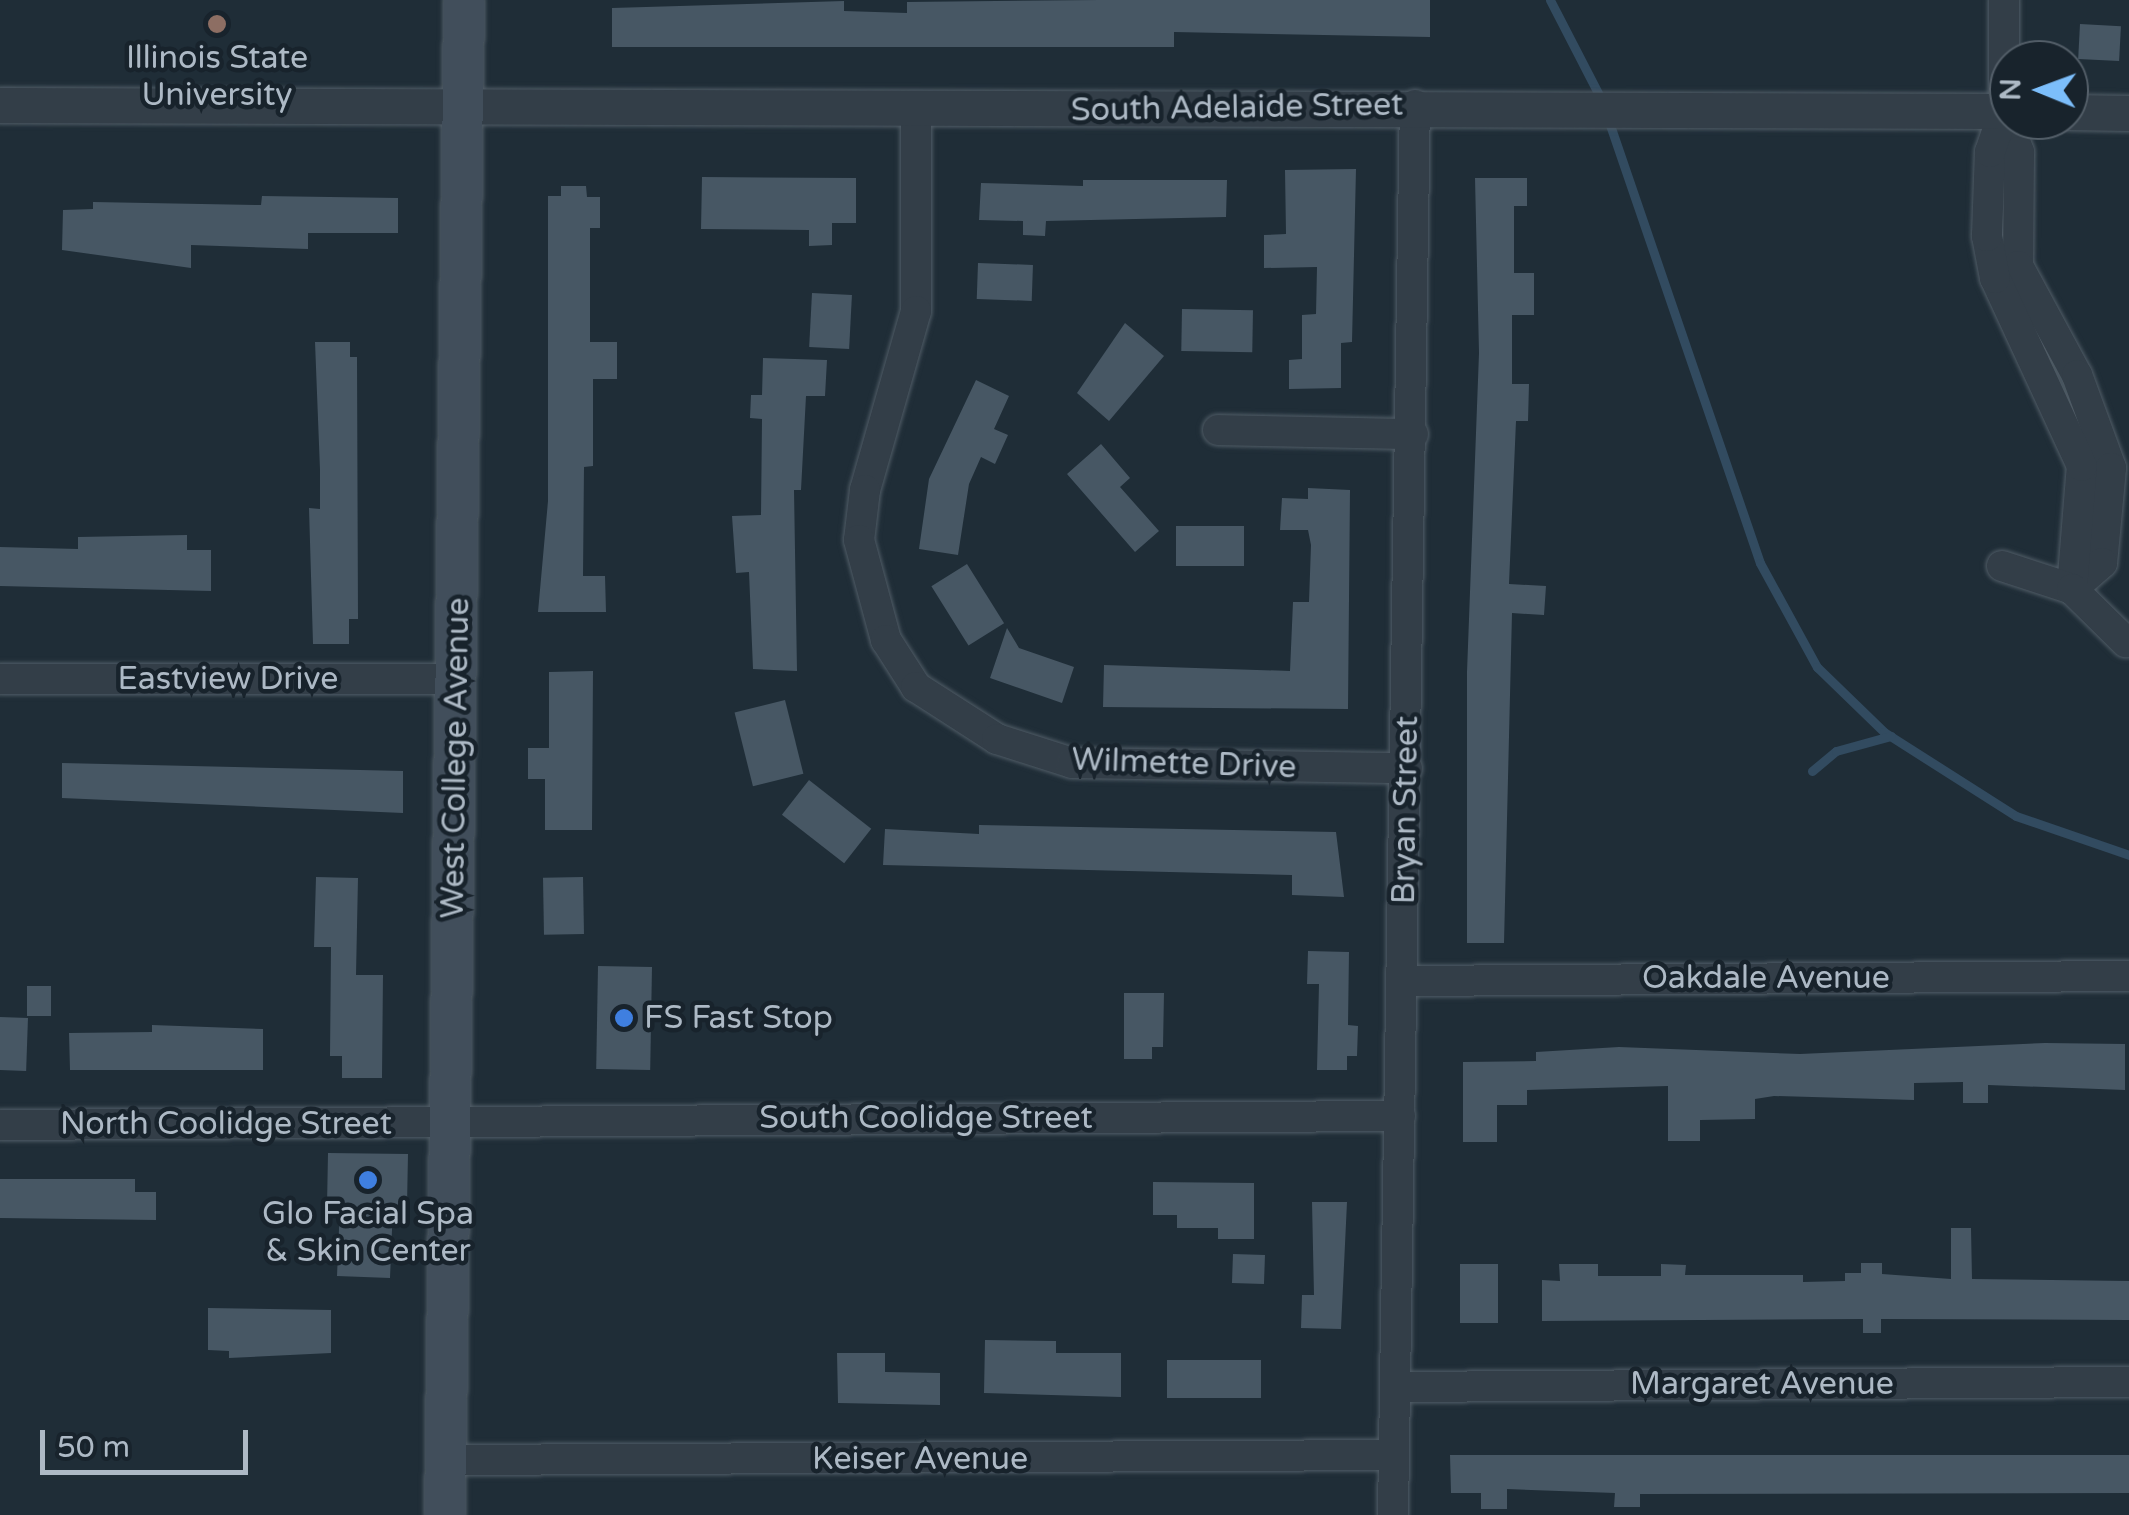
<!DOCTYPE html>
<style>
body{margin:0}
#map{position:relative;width:2129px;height:1515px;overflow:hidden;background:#1f2d37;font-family:"Varela Round",sans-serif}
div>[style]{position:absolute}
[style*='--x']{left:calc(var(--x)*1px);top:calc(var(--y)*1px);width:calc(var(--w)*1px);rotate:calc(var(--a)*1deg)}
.stream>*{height:9px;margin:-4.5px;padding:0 4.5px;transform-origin:4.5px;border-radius:4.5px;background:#324b60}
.building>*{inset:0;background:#475764;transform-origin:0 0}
.roads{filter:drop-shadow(0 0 2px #505c66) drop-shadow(0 0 2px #505c66)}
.minor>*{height:30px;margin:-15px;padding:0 15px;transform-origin:15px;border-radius:15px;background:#333e48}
.tertiary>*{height:35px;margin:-17.5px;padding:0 17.5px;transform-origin:17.5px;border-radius:17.5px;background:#333e48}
.secondary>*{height:40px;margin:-20px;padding:0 20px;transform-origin:20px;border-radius:20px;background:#414e5b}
.dots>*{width:28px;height:28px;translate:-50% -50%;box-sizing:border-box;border:5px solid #18232c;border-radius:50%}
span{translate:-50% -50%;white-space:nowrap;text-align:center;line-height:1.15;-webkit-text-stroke:9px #18232c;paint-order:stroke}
.poi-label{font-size:32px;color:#adb9c5}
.left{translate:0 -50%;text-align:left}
.street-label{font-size:32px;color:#adb9c5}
.north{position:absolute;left:1989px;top:40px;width:100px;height:100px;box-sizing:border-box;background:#18232c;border:2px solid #545f69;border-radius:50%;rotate:271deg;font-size:28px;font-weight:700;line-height:40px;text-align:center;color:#adb9c5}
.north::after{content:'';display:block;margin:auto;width:35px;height:45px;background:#7cbefb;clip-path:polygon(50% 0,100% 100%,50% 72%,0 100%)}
.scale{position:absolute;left:40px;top:1430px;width:208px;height:45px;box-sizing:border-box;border:5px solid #adb9c5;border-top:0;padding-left:12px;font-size:30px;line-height:35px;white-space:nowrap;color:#adb9c5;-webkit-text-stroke:8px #18232c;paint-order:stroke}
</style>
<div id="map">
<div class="stream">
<div style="--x:1550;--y:0;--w:111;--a:62.7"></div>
<div style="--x:1608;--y:119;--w:469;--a:71.1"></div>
<div style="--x:1760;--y:563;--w:119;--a:61.3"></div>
<div style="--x:1817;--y:667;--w:93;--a:44.1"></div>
<div style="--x:1884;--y:732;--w:156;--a:32.5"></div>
<div style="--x:2016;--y:816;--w:120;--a:19"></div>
<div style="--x:1812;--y:771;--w:31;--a:-40"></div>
<div style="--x:1836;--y:751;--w:57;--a:-15.3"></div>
</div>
<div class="building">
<div style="clip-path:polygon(1100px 0,1430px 0,1430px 37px,1174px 32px,1174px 47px,612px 47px,612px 8px,844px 1px,844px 11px,907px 13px,907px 2px)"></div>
<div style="left:2080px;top:24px;width:41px;height:35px;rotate:3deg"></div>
<div style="clip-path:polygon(1356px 169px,1352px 342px,1341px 343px,1341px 388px,1289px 389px,1289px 360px,1302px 359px,1302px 315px,1316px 314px,1317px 267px,1264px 268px,1264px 235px,1286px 234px,1285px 170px)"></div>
<div style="clip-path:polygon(702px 177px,856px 178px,856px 223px,832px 223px,832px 245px,809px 246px,809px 230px,701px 229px)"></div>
<div style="clip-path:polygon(1475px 178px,1527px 178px,1527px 206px,1514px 206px,1514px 273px,1534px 273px,1534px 315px,1512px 315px,1512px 384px,1529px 384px,1528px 421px,1516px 421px,1509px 584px,1546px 586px,1544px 615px,1512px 613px,1504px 943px,1467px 943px,1467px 672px,1479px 353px)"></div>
<div style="clip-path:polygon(1083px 180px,1227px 180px,1226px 217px,1046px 221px,1045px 236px,1023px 235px,1023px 221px,979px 220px,981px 183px,1083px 186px)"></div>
<div style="clip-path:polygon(561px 186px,586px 186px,587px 197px,600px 197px,600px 228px,590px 228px,590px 342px,617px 342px,617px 379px,593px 379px,593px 466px,584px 467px,583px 576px,605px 576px,606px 612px,538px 612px,548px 501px,548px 196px,561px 196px)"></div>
<div style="clip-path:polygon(262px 196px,398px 198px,398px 233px,308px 233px,308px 249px,191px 245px,191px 268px,62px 250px,63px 210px,93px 209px,93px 202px,261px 205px)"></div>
<div style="left:978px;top:263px;width:55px;height:36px;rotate:2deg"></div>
<div style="left:812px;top:293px;width:40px;height:54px;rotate:3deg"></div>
<div style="left:1182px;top:309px;width:71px;height:42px;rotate:1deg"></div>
<div style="clip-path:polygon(1125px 323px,1164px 356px,1109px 421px,1077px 393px)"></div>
<div style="clip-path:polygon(315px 342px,350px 342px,350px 357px,357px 357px,358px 619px,349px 619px,349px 644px,313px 644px,309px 508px,320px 509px,320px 470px)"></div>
<div style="clip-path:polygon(763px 358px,827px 360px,825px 396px,806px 396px,801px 490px,794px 490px,797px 671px,753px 669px,749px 572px,736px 573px,732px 516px,761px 515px,762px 419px,750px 418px,751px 395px,762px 395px)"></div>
<div style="clip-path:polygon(976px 380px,1009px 396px,994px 429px,1008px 435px,995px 464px,981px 457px,969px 484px,958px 555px,919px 549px,929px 479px)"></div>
<div style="clip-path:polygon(1101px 444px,1130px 478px,1120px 487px,1159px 531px,1135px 552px,1067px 474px)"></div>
<div style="clip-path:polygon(1308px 488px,1350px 490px,1348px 709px,1103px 707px,1104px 665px,1290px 671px,1293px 602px,1309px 602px,1311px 545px,1308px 530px,1280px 530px,1282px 498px,1308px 499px)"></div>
<div style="left:1176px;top:526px;width:68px;height:40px"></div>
<div style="clip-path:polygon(187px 535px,187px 550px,211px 550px,211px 591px,0 586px,0 547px,78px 549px,78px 537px)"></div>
<div style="left:967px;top:564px;width:70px;height:42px;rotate:58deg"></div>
<div style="clip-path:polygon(1007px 628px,1019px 648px,1074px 667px,1062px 703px,990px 678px)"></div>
<div style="clip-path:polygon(593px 671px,592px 830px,545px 830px,545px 779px,528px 779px,528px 748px,549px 748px,549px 672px)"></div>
<div style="left:785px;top:700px;width:76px;height:52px;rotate:76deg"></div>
<div style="clip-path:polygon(62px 763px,403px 771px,403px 813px,62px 798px)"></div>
<div style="left:809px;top:780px;width:79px;height:44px;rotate:38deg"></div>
<div style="clip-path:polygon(979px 825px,1336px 832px,1344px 897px,1292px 895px,1292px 875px,883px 865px,885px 829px,979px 834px)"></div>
<div style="clip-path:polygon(316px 877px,358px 878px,356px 975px,383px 975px,382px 1078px,342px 1078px,342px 1056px,330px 1056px,331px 947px,314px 947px)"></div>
<div style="left:583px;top:877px;width:57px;height:40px;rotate:89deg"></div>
<div style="clip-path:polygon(1308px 951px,1349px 952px,1348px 1025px,1358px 1026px,1357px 1056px,1347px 1056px,1347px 1070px,1317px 1070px,1319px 984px,1307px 984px)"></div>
<div style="left:598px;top:966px;width:54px;height:103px;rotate:1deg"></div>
<div style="left:27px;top:986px;width:24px;height:30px"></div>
<div style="clip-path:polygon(1124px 993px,1164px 993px,1163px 1047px,1152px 1047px,1152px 1059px,1124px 1059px)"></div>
<div style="left:0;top:1017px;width:28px;height:53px;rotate:2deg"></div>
<div style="clip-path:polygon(152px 1025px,263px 1029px,263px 1070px,70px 1070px,69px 1033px,152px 1032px)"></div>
<div style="clip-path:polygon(2045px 1043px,2125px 1044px,2125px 1090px,1988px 1085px,1988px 1103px,1963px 1103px,1963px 1082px,1914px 1083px,1914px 1100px,1774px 1096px,1755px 1099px,1755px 1119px,1700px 1120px,1700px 1141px,1668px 1141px,1668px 1086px,1527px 1090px,1527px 1105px,1497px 1105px,1497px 1142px,1463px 1142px,1463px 1062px,1536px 1061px,1536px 1052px,1619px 1047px,1800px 1054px)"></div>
<div style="clip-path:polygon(328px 1153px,408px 1154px,407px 1206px,393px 1206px,390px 1278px,337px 1276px,340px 1205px,327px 1205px)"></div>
<div style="clip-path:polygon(0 1179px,135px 1179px,135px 1192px,156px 1192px,156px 1220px,0 1218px)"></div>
<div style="clip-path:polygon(1153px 1182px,1254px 1183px,1254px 1239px,1218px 1239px,1218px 1228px,1177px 1228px,1177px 1215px,1153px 1215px)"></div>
<div style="clip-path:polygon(1312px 1202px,1347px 1202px,1341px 1329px,1301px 1328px,1302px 1295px,1314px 1295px)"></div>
<div style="clip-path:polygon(1951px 1228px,1971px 1228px,1972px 1279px,2129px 1281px,2129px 1320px,1881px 1319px,1881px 1333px,1863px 1333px,1863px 1319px,1542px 1321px,1542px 1280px,1560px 1281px,1559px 1264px,1598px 1264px,1598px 1276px,1661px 1276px,1661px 1264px,1686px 1265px,1685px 1275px,1803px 1275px,1803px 1282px,1845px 1281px,1845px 1273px,1861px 1273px,1861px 1263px,1882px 1263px,1882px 1274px,1951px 1279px)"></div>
<div style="left:1233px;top:1254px;width:32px;height:29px;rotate:2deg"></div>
<div style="left:1460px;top:1264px;width:38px;height:59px"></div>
<div style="clip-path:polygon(208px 1308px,331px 1310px,331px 1353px,229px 1358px,229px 1351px,208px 1350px)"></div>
<div style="clip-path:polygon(985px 1340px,1056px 1341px,1056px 1353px,1121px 1353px,1121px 1397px,984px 1393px)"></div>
<div style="clip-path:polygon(837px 1353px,885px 1353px,885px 1372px,940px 1373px,940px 1405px,838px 1403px)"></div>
<div style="left:1261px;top:1360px;width:38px;height:94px;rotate:90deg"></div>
<div style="clip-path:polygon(1450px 1455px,2129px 1455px,2129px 1493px,1640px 1494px,1640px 1507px,1614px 1507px,1615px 1493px,1507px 1489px,1507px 1509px,1481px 1509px,1481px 1493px,1451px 1493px)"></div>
</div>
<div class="roads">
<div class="minor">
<div style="--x:2004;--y:111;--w:44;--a:69.9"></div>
<div style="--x:2019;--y:152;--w:114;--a:90.5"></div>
<div style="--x:2018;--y:266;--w:124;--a:61.6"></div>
<div style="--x:2077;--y:375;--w:99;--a:69.9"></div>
<div style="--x:2111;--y:468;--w:95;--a:95.4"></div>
<div style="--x:2102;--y:563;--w:40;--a:139"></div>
<div style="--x:2072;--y:589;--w:123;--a:-85.4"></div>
<div style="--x:2082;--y:466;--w:207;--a:-114.8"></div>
<div style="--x:1995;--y:278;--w:43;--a:-100.8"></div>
<div style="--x:1987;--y:236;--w:84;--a:-88"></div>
<div style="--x:1990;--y:152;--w:43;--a:-71.1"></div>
<div style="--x:2004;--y:111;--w:111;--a:-90"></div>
<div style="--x:916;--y:112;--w:199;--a:90"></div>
<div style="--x:916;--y:311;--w:186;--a:105.9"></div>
<div style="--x:865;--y:490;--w:50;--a:96.8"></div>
<div style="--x:859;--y:540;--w:104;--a:74.9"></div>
<div style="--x:886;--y:640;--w:56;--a:57.4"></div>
<div style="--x:916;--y:687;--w:96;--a:32.7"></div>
<div style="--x:997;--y:739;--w:79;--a:17.7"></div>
<div style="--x:1072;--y:763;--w:335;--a:0.9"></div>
<div style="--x:1218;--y:430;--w:195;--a:1.2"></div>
<div style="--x:2002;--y:566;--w:74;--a:18.2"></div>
<div style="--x:2072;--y:589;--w:76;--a:44.5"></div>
<div style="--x:0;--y:679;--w:457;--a:0"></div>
<div style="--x:1402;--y:981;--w:727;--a:-0.39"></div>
<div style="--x:0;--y:1125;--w:1400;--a:-0.37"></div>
<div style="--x:1395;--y:1387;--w:734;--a:-0.39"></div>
<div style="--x:446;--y:1460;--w:948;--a:-0.3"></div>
<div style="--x:1393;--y:1515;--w:1410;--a:-89.11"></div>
</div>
<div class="tertiary">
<div style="--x:0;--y:105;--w:2009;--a:0.17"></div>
<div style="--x:2069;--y:112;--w:60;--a:1"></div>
</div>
<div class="secondary">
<div style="--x:445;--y:1515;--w:1515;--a:-89.28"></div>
</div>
</div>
<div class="dots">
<div style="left:217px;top:24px;background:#8d6e63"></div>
<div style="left:624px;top:1018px;background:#3f7fe0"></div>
<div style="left:368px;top:1180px;background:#3f7fe0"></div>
</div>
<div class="poi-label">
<span style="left:217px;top:77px">Illinois State<br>University</span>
<span class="left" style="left:644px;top:1018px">FS Fast Stop</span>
<span style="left:368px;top:1233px">Glo Facial Spa<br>&amp; Skin Center</span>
</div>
<div class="street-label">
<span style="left:1237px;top:108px;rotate:-1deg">South Adelaide Street</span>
<span style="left:228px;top:679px">Eastview Drive</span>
<span style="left:456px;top:758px;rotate:-89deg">West College Avenue</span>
<span style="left:1184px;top:764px;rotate:2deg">Wilmette Drive</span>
<span style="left:1406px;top:810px;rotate:-89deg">Bryan Street</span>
<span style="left:1766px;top:978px">Oakdale Avenue</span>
<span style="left:926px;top:1118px">South Coolidge Street</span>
<span style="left:226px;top:1124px">North Coolidge Street</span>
<span style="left:1762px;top:1384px">Margaret Avenue</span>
<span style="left:920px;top:1459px">Keiser Avenue</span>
</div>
<div class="north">N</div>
<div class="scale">50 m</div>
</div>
